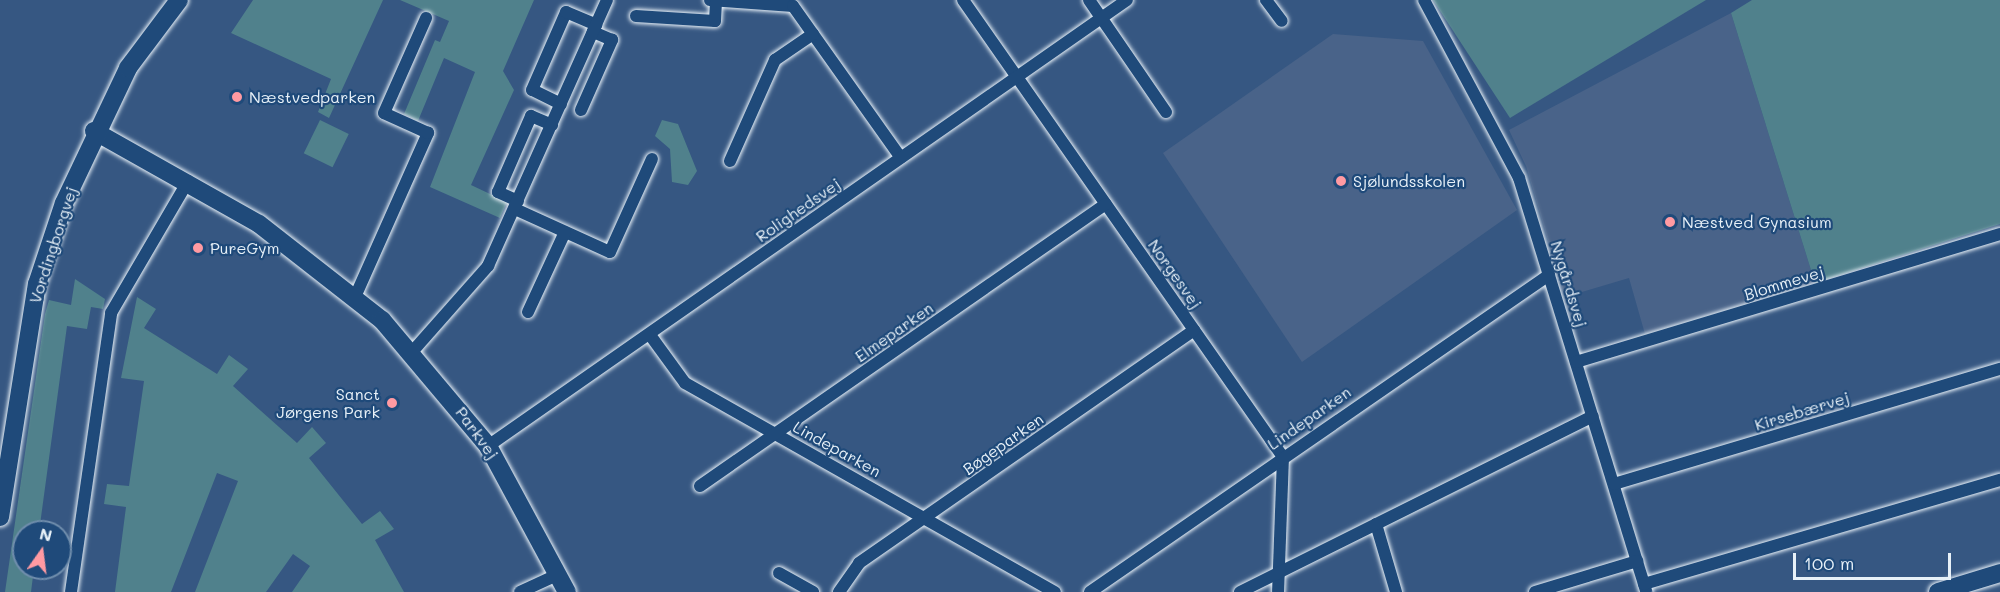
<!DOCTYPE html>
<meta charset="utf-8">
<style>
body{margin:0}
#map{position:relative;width:2000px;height:592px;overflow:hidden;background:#365782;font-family:Mali,sans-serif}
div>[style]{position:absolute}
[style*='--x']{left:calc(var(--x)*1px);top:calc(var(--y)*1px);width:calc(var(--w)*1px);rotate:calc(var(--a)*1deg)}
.built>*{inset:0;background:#496389}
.green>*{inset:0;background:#50818c;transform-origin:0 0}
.roads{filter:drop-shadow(0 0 2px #e8f1f8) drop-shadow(0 0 2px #e8f1f8)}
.street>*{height:12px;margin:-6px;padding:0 6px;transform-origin:6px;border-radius:6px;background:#1f4a7a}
.secondary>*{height:18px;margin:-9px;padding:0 9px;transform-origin:9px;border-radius:9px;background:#1f4a7a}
.dots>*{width:16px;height:16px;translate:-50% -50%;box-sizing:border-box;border:3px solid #1f4a7a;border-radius:50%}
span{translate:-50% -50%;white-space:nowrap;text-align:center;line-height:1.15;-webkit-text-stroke:4.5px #1f4a7a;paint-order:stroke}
.poi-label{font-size:16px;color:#e8f1f8}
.left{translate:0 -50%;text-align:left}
.right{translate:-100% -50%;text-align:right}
.street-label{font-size:16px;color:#e8f1f8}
.north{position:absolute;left:12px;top:520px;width:60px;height:60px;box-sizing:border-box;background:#1f4a7a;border:2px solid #6f8dac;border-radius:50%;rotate:14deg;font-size:16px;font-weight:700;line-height:24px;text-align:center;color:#e8f1f8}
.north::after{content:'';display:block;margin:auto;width:21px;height:27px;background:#ff9aa2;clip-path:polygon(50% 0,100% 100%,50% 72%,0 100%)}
.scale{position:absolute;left:1793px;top:553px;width:158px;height:27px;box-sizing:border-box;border:3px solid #e8f1f8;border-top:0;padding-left:8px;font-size:18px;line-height:21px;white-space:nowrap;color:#e8f1f8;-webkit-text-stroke:4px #1f4a7a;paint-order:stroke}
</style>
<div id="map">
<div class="built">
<div style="clip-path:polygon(1731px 13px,1815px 283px,1645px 334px,1629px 278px,1565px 297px,1526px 166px,1509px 130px)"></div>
<div style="clip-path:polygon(1333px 34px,1423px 41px,1517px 210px,1302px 362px,1163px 153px)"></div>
</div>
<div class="green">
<div style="clip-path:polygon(253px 0,383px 0,329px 118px,318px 112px,331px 79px,231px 33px)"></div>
<div style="clip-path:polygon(400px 0,534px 0,503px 71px,514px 90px,471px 185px,507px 202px,500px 218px,430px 187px,475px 72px,444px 58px,418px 121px,404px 114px,435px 40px,440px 42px,449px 21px)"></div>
<div style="clip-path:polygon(1433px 0,1706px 0,1510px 118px)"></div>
<div style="clip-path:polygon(1752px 0,2000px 0,2000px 224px,1815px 283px,1731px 13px)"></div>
<div style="left:320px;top:120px;width:32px;height:37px;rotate:26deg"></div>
<div style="clip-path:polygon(662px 120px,678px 124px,697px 171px,688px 185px,672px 182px,670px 149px,655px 136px)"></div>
<div style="clip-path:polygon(75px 279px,105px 299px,103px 309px,91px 307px,87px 329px,67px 326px,39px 532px,24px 532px,24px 568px,34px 568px,31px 592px,5px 592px,45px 314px,49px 300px,71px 305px)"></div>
<div style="clip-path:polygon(137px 297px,156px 309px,144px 328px,217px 374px,229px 355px,248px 369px,233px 386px,297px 443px,312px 427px,326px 443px,309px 458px,362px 524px,380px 511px,394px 529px,375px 540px,404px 592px,292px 592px,310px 566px,293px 554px,266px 592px,195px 592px,238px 481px,217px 473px,171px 592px,115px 592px,126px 507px,104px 504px,107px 484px,129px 486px,144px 381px,121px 378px)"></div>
</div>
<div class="roads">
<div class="street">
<div style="--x:710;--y:0;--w:83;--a:4.1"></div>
<div style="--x:793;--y:6;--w:186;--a:54.6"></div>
<div style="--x:963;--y:0;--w:558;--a:55"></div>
<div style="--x:1283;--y:457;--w:135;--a:92.1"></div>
<div style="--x:1089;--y:0;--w:136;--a:55.5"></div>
<div style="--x:1266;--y:0;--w:26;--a:53"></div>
<div style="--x:1424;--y:0;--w:202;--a:61.9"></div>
<div style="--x:1519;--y:178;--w:433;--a:72.9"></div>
<div style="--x:636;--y:16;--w:79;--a:3.6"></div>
<div style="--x:715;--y:21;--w:21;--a:-87"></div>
<div style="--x:561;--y:104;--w:32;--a:-154"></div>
<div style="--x:532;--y:90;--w:85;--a:-66.4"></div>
<div style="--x:566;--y:12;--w:33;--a:23"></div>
<div style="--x:581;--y:110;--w:77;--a:-66.1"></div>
<div style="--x:612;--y:40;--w:21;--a:-157"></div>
<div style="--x:730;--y:161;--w:111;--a:-66"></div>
<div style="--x:775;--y:60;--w:46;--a:-34.4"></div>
<div style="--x:518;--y:201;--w:22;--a:-156"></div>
<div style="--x:498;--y:192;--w:83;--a:-66.5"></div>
<div style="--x:531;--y:116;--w:23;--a:23"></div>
<div style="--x:515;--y:209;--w:104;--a:24.4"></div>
<div style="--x:610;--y:252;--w:102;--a:-65.7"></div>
<div style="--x:355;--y:297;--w:180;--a:-66"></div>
<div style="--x:428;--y:133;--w:48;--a:-155.6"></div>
<div style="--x:384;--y:113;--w:104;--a:-66.1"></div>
<div style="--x:528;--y:312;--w:88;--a:-65.2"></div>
<div style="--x:650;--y:335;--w:59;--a:53.9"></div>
<div style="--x:685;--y:383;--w:425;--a:29.5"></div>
<div style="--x:412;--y:352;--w:115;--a:-48.5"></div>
<div style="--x:488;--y:266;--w:291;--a:-65.9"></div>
<div style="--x:1576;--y:362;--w:443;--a:-16.8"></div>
<div style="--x:488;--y:446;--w:779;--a:-34.91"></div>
<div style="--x:1614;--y:484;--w:403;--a:-16.6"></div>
<div style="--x:700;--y:486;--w:494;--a:-34.8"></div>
<div style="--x:1376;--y:524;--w:71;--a:73.6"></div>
<div style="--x:779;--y:573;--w:39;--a:29"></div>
<div style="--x:1644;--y:584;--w:371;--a:-16.3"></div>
<div style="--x:71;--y:592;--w:282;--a:-81.8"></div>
<div style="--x:111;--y:313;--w:153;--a:-59.7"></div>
<div style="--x:520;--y:592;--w:43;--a:-24.8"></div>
<div style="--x:839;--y:592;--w:35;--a:-55"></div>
<div style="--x:859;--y:563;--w:408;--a:-34.8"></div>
<div style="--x:1090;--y:592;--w:558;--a:-34.63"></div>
<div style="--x:1240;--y:592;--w:394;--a:-26.5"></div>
<div style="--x:1535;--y:592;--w:107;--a:-16.9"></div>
</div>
<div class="secondary">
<div style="--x:94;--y:131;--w:189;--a:29.4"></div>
<div style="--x:259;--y:224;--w:156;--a:38"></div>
<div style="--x:382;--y:320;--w:165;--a:49.9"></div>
<div style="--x:488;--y:446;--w:166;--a:61.6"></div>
<div style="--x:0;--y:517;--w:236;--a:-81"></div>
<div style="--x:37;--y:284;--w:85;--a:-71.6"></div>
<div style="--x:64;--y:203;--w:149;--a:-64.6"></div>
<div style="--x:128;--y:68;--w:85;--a:-53.1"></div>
<div style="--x:1938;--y:592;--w:65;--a:-17"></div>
</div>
</div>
<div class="dots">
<div style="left:237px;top:97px;background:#ff9aa2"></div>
<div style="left:1341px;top:181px;background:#ff9aa2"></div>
<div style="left:1670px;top:222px;background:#ff9aa2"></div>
<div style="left:198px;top:248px;background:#ff9aa2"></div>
<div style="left:392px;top:403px;background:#ff9aa2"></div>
</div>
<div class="poi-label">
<span class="left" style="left:249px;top:97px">Næstvedparken</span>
<span class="left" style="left:1353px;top:181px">Sjølundsskolen</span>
<span class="left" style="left:1682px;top:222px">Næstved Gynasium</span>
<span class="left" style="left:210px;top:248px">PureGym</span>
<span class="right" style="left:380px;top:403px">Sanct<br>Jørgens Park</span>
</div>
<div class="street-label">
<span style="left:798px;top:210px;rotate:-35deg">Rolighedsvej</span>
<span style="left:53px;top:245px;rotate:-72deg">Vordingborgvej</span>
<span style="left:1175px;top:274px;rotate:55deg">Norgesvej</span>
<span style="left:1784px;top:283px;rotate:-17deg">Blommevej</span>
<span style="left:1569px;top:284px;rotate:73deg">Nygårdsvej</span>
<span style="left:894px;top:332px;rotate:-35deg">Elmeparken</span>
<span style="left:1802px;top:411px;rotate:-17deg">Kirsebærvej</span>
<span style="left:1309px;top:418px;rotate:-35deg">Lindeparken</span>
<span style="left:477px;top:433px;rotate:54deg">Parkvej</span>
<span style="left:1003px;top:444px;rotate:-35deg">Bøgeparken</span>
<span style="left:837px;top:449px;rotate:29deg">Lindeparken</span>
</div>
<div class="north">N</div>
<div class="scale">100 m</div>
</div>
